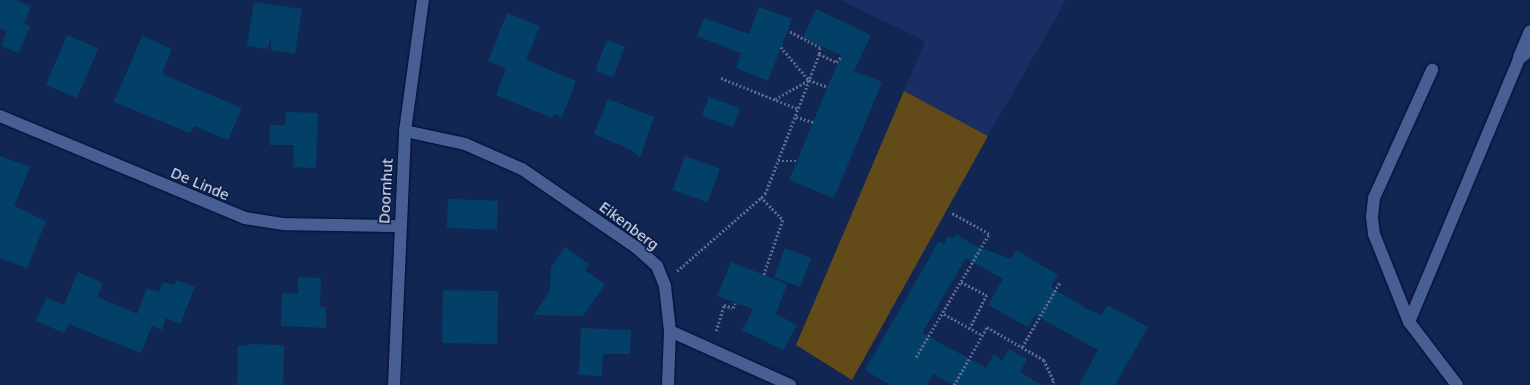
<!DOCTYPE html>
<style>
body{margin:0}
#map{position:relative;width:1530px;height:385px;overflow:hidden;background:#122653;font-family:"DejaVu Sans",sans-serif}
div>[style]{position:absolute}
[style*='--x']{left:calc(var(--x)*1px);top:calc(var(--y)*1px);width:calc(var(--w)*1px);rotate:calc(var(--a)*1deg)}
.built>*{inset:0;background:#192f64}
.forest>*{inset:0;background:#624b18}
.building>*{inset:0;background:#034067;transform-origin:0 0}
.path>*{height:2.5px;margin-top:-1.25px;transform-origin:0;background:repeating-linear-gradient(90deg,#5a6a8c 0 2px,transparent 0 4px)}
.roads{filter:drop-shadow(0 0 1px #010b37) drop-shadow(0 0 1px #010b37)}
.lane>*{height:12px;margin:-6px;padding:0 6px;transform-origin:6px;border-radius:6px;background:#475f92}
.street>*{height:12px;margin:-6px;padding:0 6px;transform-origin:6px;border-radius:6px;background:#475f92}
span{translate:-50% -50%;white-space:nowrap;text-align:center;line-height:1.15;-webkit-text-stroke:3.5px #091b48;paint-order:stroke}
.street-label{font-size:14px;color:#e8effa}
</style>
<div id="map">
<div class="built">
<div style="clip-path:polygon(840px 0,1066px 0,988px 136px,904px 91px,925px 41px)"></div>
</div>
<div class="forest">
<div style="clip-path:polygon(904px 91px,988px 136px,852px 380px,796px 345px)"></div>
</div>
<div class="building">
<div style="clip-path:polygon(0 0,15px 0,31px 6px,24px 24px,30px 26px,19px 53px,1px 46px,7px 31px,0 28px)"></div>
<div style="clip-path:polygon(254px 2px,302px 9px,295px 54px,271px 50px,271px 39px,267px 49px,247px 46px)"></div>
<div style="clip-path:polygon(759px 7px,792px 19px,768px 81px,736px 68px,741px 53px,697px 36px,704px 18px,749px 34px)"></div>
<div style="clip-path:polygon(816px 9px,871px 35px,854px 71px,882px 82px,834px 198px,789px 180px,841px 55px,803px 38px)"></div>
<div style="clip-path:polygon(507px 13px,540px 26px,526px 60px,576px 81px,562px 117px,554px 114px,552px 118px,496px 95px,506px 68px,488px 61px)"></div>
<div style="left:67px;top:35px;width:34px;height:54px;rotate:23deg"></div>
<div style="clip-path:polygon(142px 36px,172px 49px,162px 74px,242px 108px,228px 140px,194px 126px,190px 133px,114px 102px)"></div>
<div style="left:607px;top:40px;width:19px;height:33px;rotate:21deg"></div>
<div style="left:709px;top:97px;width:33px;height:20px;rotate:20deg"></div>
<div style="clip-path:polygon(608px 99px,654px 117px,640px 158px,631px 150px,594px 134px)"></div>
<div style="clip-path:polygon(286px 112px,318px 113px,316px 168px,293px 167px,294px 145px,269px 145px,270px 125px,285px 125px)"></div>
<div style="clip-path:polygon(0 156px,30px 167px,14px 206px,46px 221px,27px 268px,0 258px)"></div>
<div style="left:685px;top:156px;width:37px;height:36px;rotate:20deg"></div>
<div style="left:448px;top:199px;width:50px;height:29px;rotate:2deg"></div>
<div style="clip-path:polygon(957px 234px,973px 245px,1011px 259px,1016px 250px,1058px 275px,1051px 287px,1089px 310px,1102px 315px,1107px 305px,1148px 327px,1115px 385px,1079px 385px,1098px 350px,1035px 315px,1028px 327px,988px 305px,1003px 279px,966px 258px,922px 333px,986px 368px,994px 354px,1002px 361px,1009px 349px,1027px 359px,1020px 372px,1042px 385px,953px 385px,933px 374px,927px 385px,890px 385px,865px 370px,939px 241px,944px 244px,948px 236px,954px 238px)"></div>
<div style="clip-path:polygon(565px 247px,589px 264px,585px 270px,605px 284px,583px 316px,534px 315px,550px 290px,551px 267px)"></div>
<div style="left:785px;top:248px;width:28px;height:31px;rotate:21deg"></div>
<div style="clip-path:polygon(731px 262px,787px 284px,776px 314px,797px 325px,783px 350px,742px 330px,753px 309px,717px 296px)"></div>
<div style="clip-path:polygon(78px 272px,103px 283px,97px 297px,137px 314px,147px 288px,159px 292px,163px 282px,174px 285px,176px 280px,195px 287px,180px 324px,166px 318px,162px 330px,152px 326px,141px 353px,69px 324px,64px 333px,36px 321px,46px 298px,64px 305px)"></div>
<div style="clip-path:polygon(298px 277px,321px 278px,320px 307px,326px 307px,326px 328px,281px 326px,282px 293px,298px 294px)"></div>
<div style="left:443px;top:290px;width:55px;height:53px;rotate:1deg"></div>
<div style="clip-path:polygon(581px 328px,631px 330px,630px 354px,603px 354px,602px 376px,579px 375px)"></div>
<div style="clip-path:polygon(247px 344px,284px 345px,283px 385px,237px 385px,238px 346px,247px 346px)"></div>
</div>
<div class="path">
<div style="--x:781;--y:47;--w:43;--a:49.7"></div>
<div style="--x:809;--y:80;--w:20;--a:20"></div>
<div style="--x:819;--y:54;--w:19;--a:25"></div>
<div style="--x:836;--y:62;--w:8;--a:-45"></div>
<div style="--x:721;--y:78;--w:83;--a:21.9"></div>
<div style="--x:775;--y:99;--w:39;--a:-29"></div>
<div style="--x:796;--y:117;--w:18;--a:16"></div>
<div style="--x:778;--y:161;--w:19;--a:0"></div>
<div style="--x:761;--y:197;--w:32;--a:46"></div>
<div style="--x:783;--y:220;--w:58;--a:109.1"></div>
<div style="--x:677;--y:271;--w:117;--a:-41.2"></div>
<div style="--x:765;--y:194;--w:150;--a:-68.9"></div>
<div style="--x:819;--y:54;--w:6;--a:-81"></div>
<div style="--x:820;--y:48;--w:36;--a:-152"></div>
<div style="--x:961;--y:282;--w:29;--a:27"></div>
<div style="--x:987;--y:295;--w:37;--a:117"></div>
<div style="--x:944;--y:314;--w:43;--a:28.9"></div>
<div style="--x:716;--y:331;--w:27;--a:-73"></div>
<div style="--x:724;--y:305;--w:9;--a:18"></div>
<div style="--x:733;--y:308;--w:5;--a:-68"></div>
<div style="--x:1022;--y:347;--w:75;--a:-59.7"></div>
<div style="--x:916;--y:357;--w:143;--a:-59.3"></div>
<div style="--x:989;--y:234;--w:43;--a:-151.1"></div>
<div style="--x:954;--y:385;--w:67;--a:-60.4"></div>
<div style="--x:987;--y:327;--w:66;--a:30.1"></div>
<div style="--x:1044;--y:360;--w:23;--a:65"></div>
<div style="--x:1054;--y:381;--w:4;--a:117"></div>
</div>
<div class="roads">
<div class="lane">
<div style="--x:1519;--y:57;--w:28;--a:-67"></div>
<div style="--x:1409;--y:322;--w:95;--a:-111.7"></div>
<div style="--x:1374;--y:234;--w:17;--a:-97"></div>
<div style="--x:1372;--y:217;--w:19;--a:-84"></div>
<div style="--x:1374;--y:198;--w:141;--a:-65.6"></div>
<div style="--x:1457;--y:385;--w:79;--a:-127.3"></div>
<div style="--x:1409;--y:322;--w:285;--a:-67.3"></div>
<div style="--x:1519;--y:59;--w:14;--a:-39"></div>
</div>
<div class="street">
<div style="--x:0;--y:116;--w:265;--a:22.6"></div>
<div style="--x:245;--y:218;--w:39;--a:9"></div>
<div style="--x:284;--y:224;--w:116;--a:1"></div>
<div style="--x:405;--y:131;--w:61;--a:12.2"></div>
<div style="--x:465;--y:144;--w:62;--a:23.7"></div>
<div style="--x:522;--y:169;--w:140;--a:34.5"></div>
<div style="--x:637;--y:248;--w:27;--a:42"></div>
<div style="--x:657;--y:266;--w:22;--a:68"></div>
<div style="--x:665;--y:286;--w:45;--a:83.7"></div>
<div style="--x:670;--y:331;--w:132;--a:24.2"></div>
<div style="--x:394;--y:385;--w:254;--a:-87.5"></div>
<div style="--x:405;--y:131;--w:132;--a:-82.2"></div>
<div style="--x:668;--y:385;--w:54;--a:-87.9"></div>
</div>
</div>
<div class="street-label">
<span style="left:200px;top:184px;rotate:23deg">De Linde</span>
<span style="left:386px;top:191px;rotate:-87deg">Doornhut</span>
<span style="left:629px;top:226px;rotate:37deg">Eikenberg</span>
</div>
</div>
